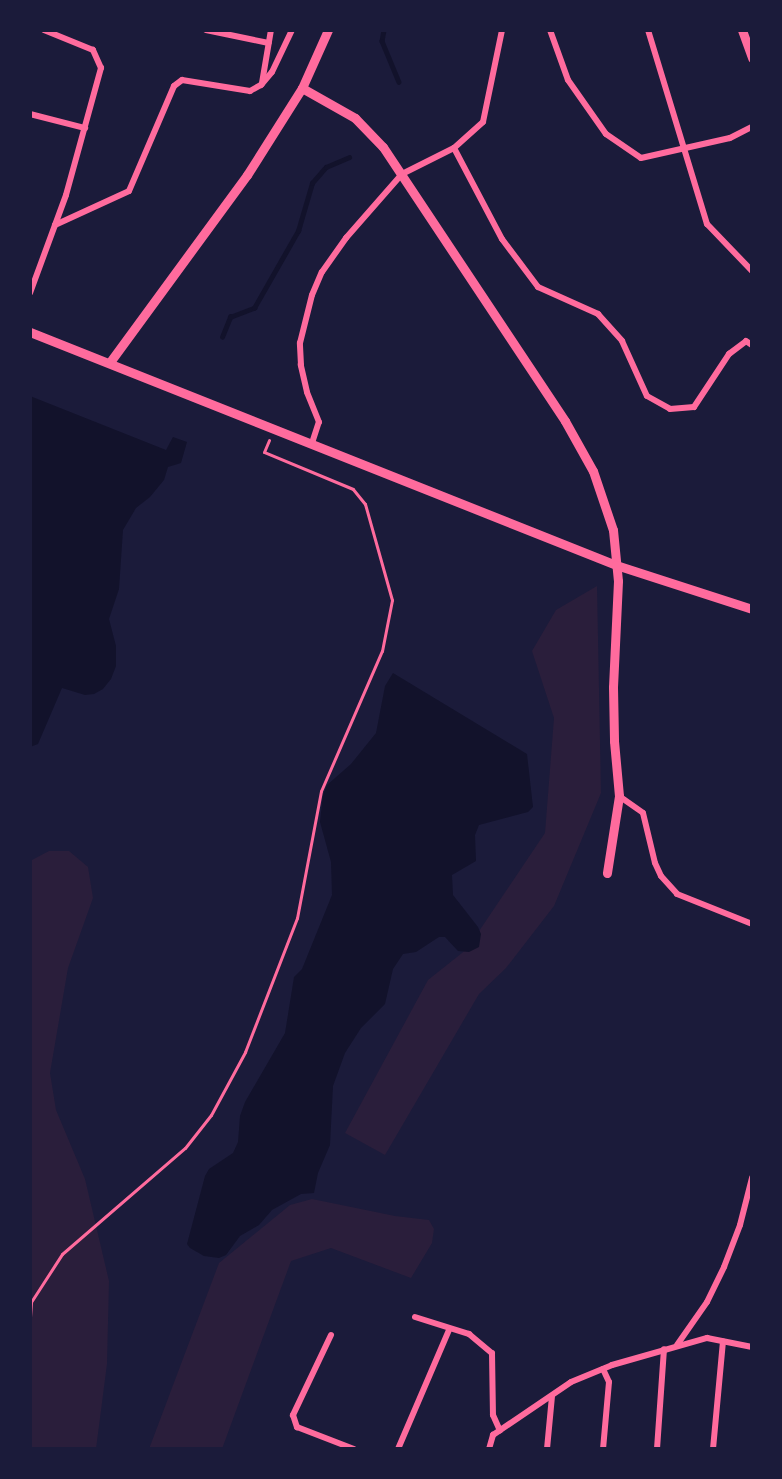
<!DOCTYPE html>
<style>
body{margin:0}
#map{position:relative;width:782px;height:1479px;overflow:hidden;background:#1b1b3a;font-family:"Varela Round",sans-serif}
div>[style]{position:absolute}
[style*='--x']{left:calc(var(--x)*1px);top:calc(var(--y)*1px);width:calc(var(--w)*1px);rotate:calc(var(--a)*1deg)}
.green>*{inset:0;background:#2a1e3b}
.water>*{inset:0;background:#12122b}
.stream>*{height:4.5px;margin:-2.25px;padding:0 2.25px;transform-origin:2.25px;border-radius:2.25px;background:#12122b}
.path>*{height:3px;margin:-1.5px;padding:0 1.5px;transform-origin:1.5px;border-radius:1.5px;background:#ff6b9d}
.minor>*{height:6px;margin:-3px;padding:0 3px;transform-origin:3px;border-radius:3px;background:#ff6b9d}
.tertiary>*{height:9px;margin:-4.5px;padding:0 4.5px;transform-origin:4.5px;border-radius:4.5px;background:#ff6b9d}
span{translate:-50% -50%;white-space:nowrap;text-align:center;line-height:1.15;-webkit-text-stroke:4.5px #1b1b3a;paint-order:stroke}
.frame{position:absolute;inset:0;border:32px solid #1b1b3a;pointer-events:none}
</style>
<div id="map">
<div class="green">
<div style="clip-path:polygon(597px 586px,601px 793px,554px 906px,506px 968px,479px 994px,385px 1155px,345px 1133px,428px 980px,467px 949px,545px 833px,554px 718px,532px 651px,556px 610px)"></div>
<div style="clip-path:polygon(49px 851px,69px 851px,88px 867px,93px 898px,68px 968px,50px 1073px,56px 1110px,85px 1179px,109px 1281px,107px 1364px,96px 1449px,30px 1449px,30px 864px,32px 860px)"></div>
<div style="clip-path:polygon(312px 1199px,395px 1216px,429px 1220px,434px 1229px,432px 1243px,411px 1278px,331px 1248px,291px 1261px,222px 1449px,149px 1449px,219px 1263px,290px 1205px)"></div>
</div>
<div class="water">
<div style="clip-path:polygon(30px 396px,166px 450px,173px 437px,187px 442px,181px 463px,168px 467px,164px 480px,150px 497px,136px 508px,123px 530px,119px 589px,109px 619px,116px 646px,116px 666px,111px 679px,103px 689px,94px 694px,85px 695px,62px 688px,38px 744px,30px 747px)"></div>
<div style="clip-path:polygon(393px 673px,527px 754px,533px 807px,528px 812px,479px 825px,475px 835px,476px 861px,452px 875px,453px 895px,478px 927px,481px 934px,479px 947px,469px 952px,458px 951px,445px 937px,439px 937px,416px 952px,403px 954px,393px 969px,385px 1004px,361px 1028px,345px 1053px,333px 1086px,330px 1145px,318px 1173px,314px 1193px,301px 1194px,272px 1210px,259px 1225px,240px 1236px,226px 1255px,219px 1258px,204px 1256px,190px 1248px,187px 1244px,205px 1176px,209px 1169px,233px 1153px,238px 1142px,240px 1116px,245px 1102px,285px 1033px,294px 977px,302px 969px,332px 895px,331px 862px,320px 822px,323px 795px,327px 785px,351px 764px,376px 733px,385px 686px)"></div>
</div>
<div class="stream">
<div style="--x:384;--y:30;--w:11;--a:100"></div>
<div style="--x:382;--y:41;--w:44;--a:67.5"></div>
<div style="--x:222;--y:337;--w:22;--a:-68"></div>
<div style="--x:230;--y:317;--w:26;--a:-21"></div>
<div style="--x:254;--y:308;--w:89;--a:-60.3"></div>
<div style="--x:298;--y:231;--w:50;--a:-73.7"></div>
<div style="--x:312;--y:183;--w:21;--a:-49"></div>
<div style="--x:326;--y:167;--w:25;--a:-23"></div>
</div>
<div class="path">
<div style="--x:30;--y:1317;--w:15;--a:-86"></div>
<div style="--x:31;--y:1302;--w:57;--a:-57.1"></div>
<div style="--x:62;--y:1254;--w:162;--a:-40.8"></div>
<div style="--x:185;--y:1148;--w:42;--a:-51.8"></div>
<div style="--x:211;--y:1115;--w:72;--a:-61.6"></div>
<div style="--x:245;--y:1052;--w:144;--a:-68.8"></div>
<div style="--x:297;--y:918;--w:129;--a:-79.3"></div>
<div style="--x:321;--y:791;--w:153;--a:-66.5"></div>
<div style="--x:382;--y:651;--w:52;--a:-78.9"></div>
<div style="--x:392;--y:600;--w:100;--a:-105.7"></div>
<div style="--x:365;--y:504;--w:19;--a:-129"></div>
<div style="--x:353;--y:489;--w:96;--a:-157.4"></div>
<div style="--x:264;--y:452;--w:13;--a:-67"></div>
</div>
<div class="minor">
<div style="--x:206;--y:30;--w:64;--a:11.7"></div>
<div style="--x:550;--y:30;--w:53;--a:70.2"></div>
<div style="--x:568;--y:80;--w:66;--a:54.9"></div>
<div style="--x:606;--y:134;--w:42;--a:34.4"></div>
<div style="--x:641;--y:158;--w:91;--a:-12.7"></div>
<div style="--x:730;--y:138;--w:25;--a:-27"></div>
<div style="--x:648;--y:30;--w:203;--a:73.1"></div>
<div style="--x:707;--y:224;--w:65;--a:46.2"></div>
<div style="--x:262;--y:83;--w:54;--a:-80.4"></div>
<div style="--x:30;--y:114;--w:57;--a:14.3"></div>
<div style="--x:454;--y:148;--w:103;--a:62.2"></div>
<div style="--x:502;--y:239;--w:60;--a:53.1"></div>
<div style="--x:538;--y:287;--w:66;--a:24.2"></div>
<div style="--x:598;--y:314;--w:36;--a:48"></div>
<div style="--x:622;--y:341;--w:60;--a:65.6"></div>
<div style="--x:647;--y:396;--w:26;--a:29"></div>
<div style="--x:670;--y:409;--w:24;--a:-5"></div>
<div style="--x:694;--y:407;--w:64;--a:-56.6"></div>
<div style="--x:729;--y:354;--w:21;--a:-37"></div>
<div style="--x:746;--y:341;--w:7;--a:34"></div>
<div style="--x:55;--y:225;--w:81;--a:-24.7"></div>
<div style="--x:129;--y:191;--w:114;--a:-66.8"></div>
<div style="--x:174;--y:86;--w:10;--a:-37"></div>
<div style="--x:182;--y:80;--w:69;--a:9.2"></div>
<div style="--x:250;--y:91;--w:13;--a:-29"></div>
<div style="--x:261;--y:85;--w:17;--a:-50"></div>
<div style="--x:272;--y:72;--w:47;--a:-64.5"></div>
<div style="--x:30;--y:293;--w:104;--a:-69.8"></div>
<div style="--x:66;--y:195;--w:132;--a:-74.6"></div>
<div style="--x:101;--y:68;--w:20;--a:-114"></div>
<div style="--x:93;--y:50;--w:53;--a:-157.8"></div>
<div style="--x:312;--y:443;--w:22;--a:-72"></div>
<div style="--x:319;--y:422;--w:32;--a:-112"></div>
<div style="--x:307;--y:392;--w:28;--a:-103"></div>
<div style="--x:301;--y:365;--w:22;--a:-93"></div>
<div style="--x:300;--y:343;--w:49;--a:-76"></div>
<div style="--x:312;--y:295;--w:25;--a:-67"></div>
<div style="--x:322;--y:272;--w:42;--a:-54.8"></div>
<div style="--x:346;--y:238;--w:85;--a:-48.8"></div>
<div style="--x:402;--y:174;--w:58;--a:-26.6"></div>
<div style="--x:454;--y:148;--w:39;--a:-42"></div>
<div style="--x:483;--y:122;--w:94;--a:-78.3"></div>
<div style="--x:619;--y:796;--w:29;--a:35"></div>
<div style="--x:643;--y:813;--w:51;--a:76.5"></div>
<div style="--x:655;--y:863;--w:14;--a:65"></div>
<div style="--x:661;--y:876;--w:24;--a:48"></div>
<div style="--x:677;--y:894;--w:81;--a:21.8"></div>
<div style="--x:415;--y:1317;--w:57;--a:17.5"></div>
<div style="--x:469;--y:1334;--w:30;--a:40"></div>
<div style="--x:492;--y:1353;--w:62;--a:89.1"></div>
<div style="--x:493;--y:1415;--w:17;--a:66"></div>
<div style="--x:331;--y:1335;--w:89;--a:115.4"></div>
<div style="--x:293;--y:1415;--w:13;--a:72"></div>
<div style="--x:297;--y:1427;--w:61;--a:21.1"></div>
<div style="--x:677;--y:1345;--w:52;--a:-55.1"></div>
<div style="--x:707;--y:1302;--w:39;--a:-64"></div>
<div style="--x:724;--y:1267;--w:45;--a:-69.1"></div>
<div style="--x:740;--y:1225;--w:49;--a:-75.7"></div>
<div style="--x:603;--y:1369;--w:14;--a:65"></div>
<div style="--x:609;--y:1382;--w:67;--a:95.1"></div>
<div style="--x:398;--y:1449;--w:129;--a:-66.8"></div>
<div style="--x:489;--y:1449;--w:15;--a:-74"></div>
<div style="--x:493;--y:1435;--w:94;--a:-34.2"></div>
<div style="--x:571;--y:1382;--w:44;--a:-22.5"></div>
<div style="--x:612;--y:1365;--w:99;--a:-15.9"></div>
<div style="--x:707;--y:1338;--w:46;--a:11.3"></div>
<div style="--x:547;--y:1449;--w:53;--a:-84.6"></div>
<div style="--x:657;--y:1449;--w:100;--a:-86"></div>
<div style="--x:713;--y:1449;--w:108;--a:-84.7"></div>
</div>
<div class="tertiary">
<div style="--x:742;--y:30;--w:30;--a:70"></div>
<div style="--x:302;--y:88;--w:61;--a:29.5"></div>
<div style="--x:355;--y:118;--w:40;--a:46"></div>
<div style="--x:383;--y:147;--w:329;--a:56.4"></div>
<div style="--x:565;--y:421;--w:57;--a:60.8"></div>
<div style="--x:593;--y:471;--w:62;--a:71.3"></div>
<div style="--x:613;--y:530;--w:51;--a:84.4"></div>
<div style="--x:618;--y:581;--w:106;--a:92.7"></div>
<div style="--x:613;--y:687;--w:54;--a:88.9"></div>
<div style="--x:614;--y:741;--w:55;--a:84.8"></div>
<div style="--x:619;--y:796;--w:78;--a:98.9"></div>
<div style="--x:30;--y:332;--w:631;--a:21.68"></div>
<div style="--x:616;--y:565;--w:143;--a:17.9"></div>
<div style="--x:110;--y:362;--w:232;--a:-53.8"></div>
<div style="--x:247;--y:175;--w:103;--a:-57.7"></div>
<div style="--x:302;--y:88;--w:64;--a:-65.9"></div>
</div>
<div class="frame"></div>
</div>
